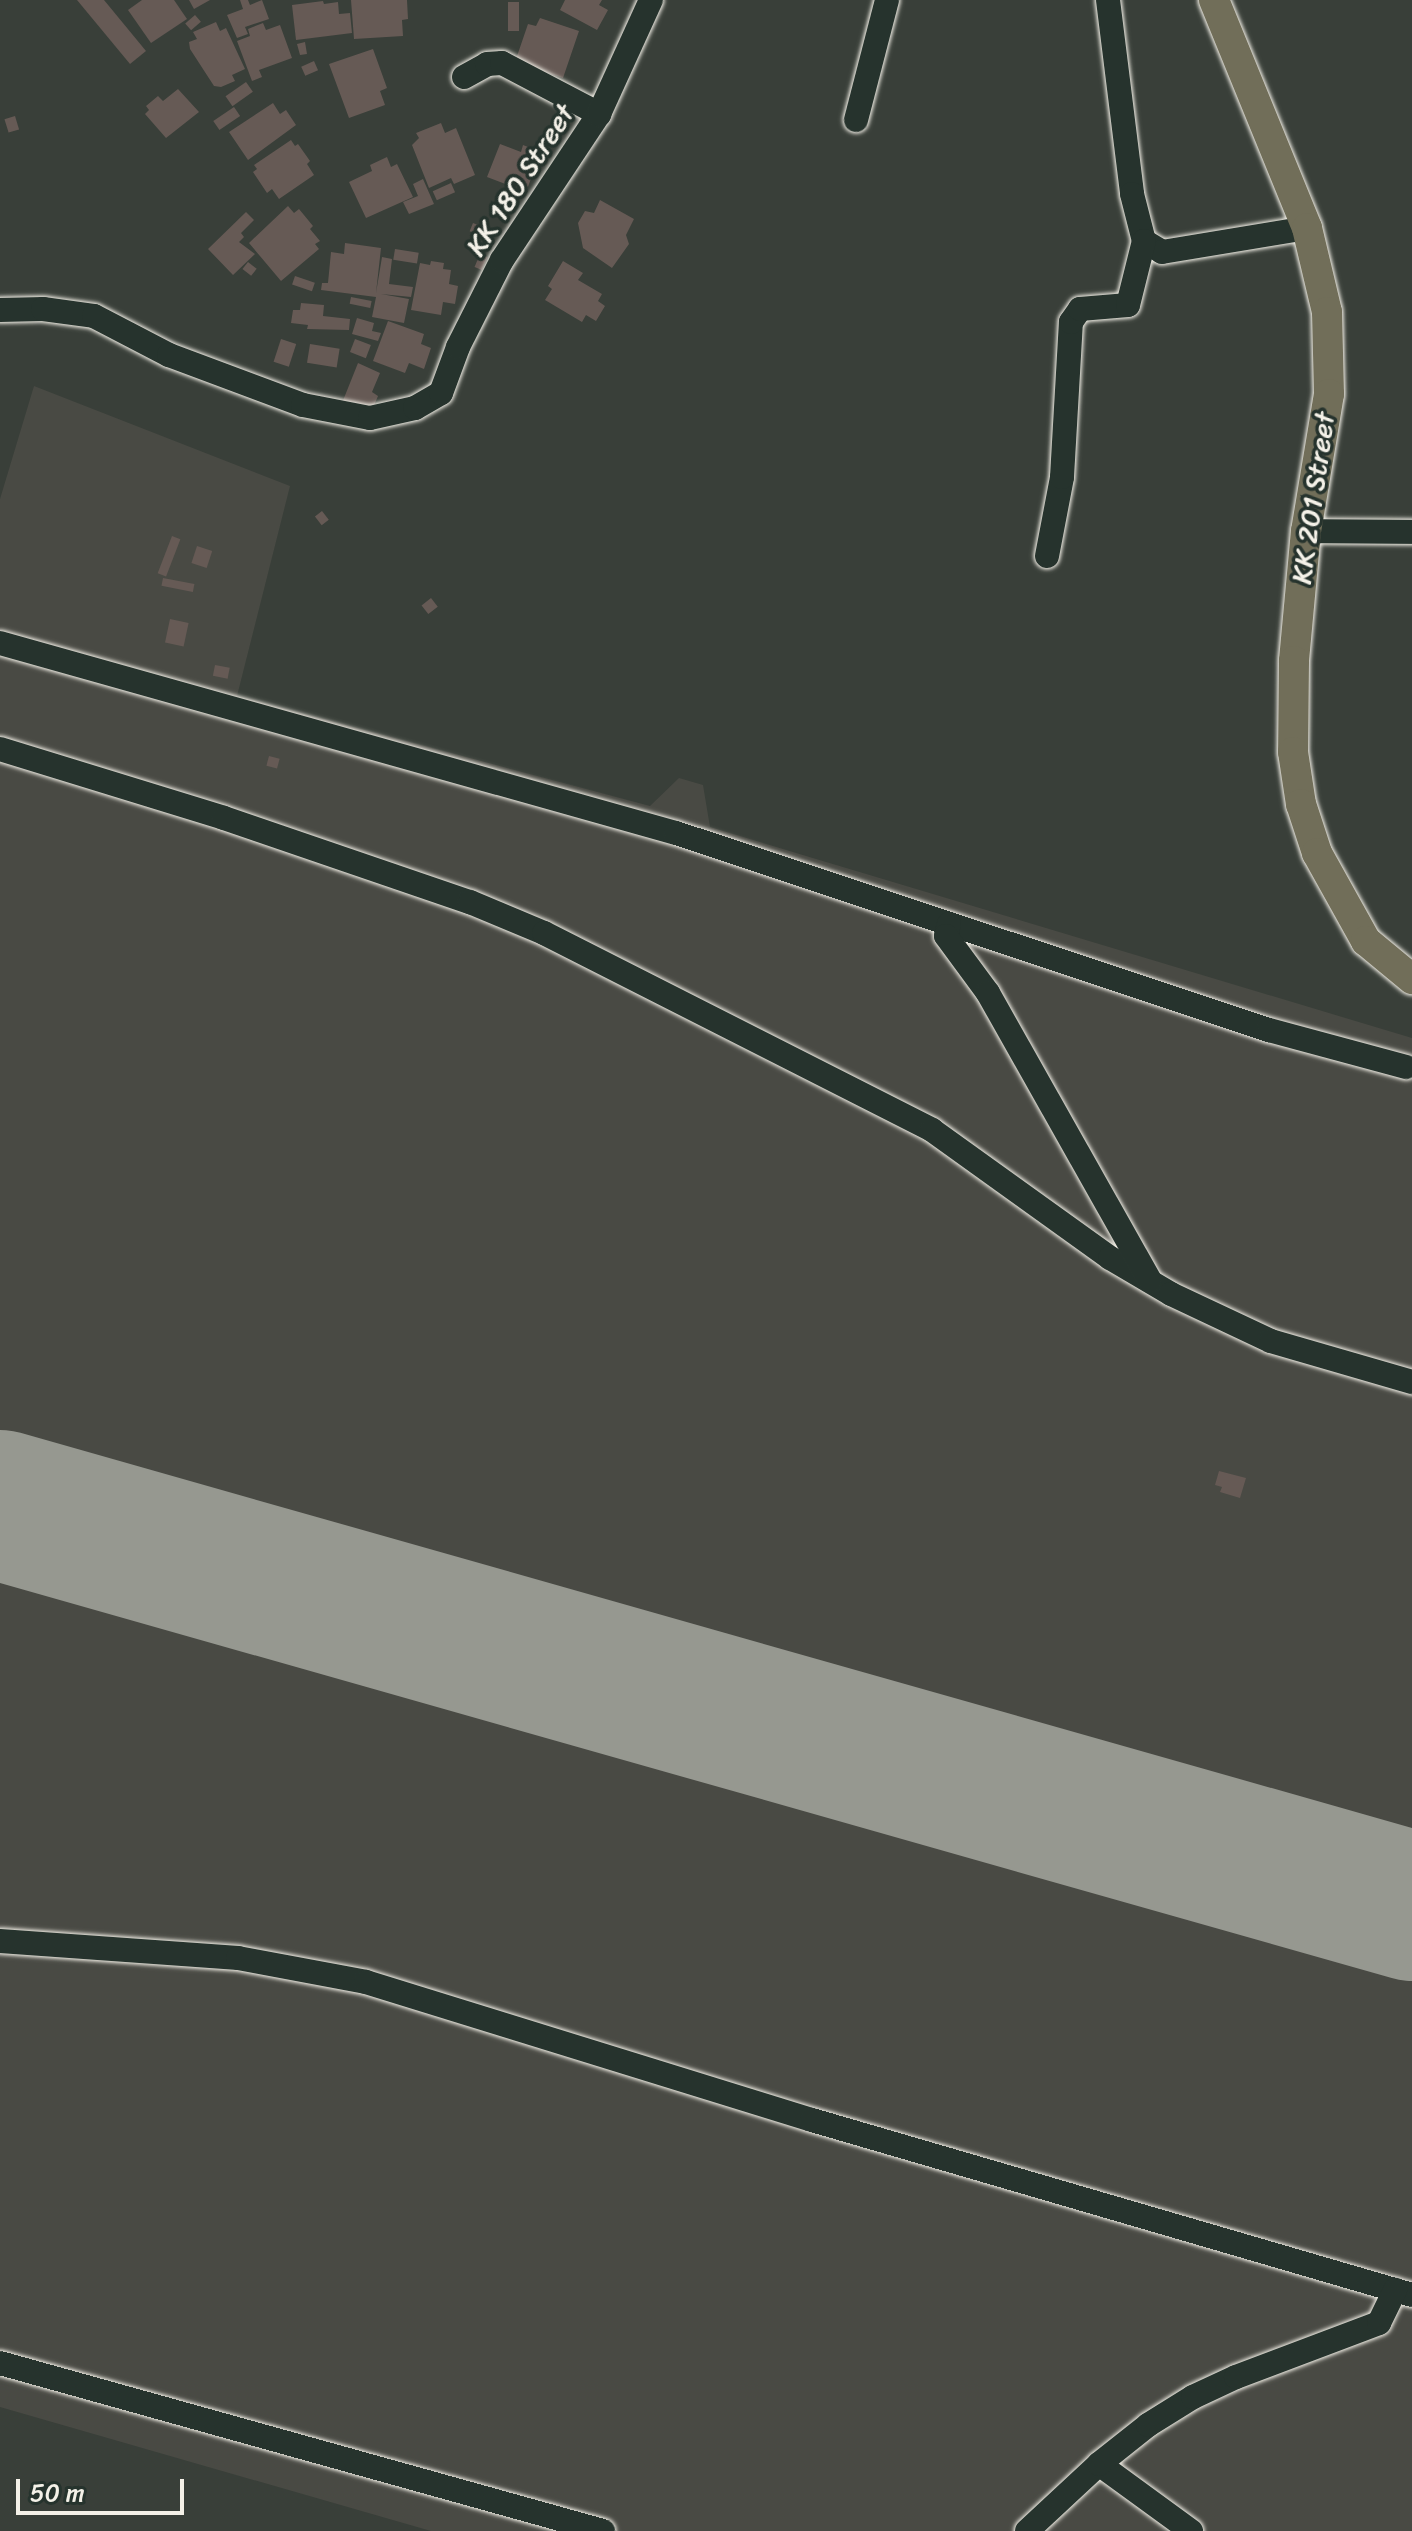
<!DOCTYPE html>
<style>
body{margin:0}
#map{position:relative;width:1412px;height:2531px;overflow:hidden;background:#393f39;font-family:Sriracha,sans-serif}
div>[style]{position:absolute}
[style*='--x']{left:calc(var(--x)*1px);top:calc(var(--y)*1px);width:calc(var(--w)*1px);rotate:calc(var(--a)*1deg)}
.built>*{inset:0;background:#494a44}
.runway>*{height:150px;margin:-75px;padding:0 75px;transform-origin:75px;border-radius:75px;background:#969890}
.building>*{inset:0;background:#665a55;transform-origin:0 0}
.roads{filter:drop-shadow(0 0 2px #f4f1e8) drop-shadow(0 0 2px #f4f1e8)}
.minor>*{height:24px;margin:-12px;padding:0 12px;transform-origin:12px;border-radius:12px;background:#26332d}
.major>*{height:30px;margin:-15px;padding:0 15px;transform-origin:15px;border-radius:15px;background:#716e59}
span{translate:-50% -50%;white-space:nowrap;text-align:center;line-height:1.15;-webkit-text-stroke:7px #26332d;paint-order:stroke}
.street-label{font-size:28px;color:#f4f1e8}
.scale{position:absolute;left:16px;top:2479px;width:168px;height:36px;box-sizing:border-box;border:4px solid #f4f1e8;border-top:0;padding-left:10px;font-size:24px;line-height:28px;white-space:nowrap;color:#f4f1e8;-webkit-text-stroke:6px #26332d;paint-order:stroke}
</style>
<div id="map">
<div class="built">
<div style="clip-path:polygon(34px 386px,290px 486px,237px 696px,650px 806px,679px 778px,703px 785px,710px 827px,1412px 1038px,1412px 2531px,431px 2531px,0 2407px,0 499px)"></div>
</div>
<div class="runway">
<div style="--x:0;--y:1505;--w:1468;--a:15.85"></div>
</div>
<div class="building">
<div style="clip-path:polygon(77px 0,104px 0,146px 51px,130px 64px)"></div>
<div style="clip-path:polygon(142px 0,174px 0,187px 19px,151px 43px,128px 10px)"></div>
<div style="clip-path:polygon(189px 0,210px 0,194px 9px)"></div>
<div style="clip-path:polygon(240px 0,248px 0,250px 5px,262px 0,269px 19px,245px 27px,248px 34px,237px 38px,227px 15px,243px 9px)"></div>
<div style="clip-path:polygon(351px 0,407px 0,408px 19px,402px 20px,403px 36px,354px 39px)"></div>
<div style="clip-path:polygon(565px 0,602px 0,599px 5px,608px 10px,597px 30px,560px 10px)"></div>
<div style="clip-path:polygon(323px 1px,324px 4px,338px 2px,339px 14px,350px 13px,352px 33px,296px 40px,292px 5px)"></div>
<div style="left:508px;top:2px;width:11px;height:29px"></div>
<div style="left:195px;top:15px;width:9px;height:13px;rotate:49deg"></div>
<div style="clip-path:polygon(540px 18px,579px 31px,563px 78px,515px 62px,528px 24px,536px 26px)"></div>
<div style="clip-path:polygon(216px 22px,220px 31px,226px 28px,245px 69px,232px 75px,235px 81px,221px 87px,214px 86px,190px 49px,189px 42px,197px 39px,193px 32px)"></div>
<div style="clip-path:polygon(263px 23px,266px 30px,280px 25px,292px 58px,259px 70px,262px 77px,252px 81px,237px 41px,250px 36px,248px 29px)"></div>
<div style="clip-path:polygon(305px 42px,307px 54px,300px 55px,297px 44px)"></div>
<div style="clip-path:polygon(373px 49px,387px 88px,380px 91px,385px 105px,349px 118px,329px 64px)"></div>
<div style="left:314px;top:61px;width:10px;height:14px;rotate:66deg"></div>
<div style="left:246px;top:82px;width:12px;height:25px;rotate:55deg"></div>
<div style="clip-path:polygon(178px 89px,199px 112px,166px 138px,145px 114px,149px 110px,146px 106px,158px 96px,163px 101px)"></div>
<div style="clip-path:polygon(273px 103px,280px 114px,286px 110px,296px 125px,248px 160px,229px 132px)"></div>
<div style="left:234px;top:107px;width:11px;height:25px;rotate:56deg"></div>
<div style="left:15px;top:116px;width:14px;height:11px;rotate:73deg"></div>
<div style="clip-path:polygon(441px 123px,445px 133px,456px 128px,475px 175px,454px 184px,451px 178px,429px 188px,412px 145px,419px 138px,416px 133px)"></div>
<div style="clip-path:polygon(291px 140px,295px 146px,298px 144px,310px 161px,307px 164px,314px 175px,279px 199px,272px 189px,267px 193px,253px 172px,257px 169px,254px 165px)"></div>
<div style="clip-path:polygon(500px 144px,521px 152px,523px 145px,541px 152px,526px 192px,487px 177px)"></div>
<div style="clip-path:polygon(387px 157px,391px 167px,397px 164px,413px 197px,366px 218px,349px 182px,372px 171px,370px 165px)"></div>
<div style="clip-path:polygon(423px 179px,434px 204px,409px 214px,403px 202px,418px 196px,413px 184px)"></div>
<div style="left:451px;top:183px;width:10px;height:20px;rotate:66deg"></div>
<div style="clip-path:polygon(600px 200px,634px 219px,626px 235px,629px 244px,612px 268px,583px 248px,578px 223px,585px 211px,594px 213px)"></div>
<div style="clip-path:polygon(288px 206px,294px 213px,299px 209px,313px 226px,310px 229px,320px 241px,315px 244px,319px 249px,281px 281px,249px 243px)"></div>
<div style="clip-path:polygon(246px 212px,254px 220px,241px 233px,244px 237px,239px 242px,255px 254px,233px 275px,208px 249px)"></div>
<div style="left:473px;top:223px;width:22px;height:9px;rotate:22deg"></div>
<div style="clip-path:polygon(345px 243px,381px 248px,376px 293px,382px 257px,392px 259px,389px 284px,413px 287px,411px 297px,381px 294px,409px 299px,404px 323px,372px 317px,376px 297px,321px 290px,322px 283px,328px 283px,331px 252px,344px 254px)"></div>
<div style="left:395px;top:249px;width:24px;height:11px;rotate:9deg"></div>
<div style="left:480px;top:254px;width:8px;height:14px;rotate:23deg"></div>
<div style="clip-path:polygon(431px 261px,444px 263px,443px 269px,451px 270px,449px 284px,458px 286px,455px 304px,443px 302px,441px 315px,411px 310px,420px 263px,430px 265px)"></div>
<div style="clip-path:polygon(563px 261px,583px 273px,578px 280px,602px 294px,598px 301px,605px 306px,596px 321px,586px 315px,582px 322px,545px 300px,552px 289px,548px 286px)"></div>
<div style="left:248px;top:262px;width:11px;height:9px;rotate:38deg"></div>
<div style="left:295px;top:276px;width:21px;height:9px;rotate:19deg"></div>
<div style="left:351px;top:297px;width:21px;height:7px;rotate:11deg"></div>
<div style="clip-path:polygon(301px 303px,324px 305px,323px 316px,350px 319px,349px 330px,307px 329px,308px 325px,291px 323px,293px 310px,300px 310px)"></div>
<div style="clip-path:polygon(357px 318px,374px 323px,372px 331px,381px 333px,378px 341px,352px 334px)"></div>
<div style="clip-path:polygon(388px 321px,424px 334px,421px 344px,431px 348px,424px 369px,409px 363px,405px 373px,373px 361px)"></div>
<div style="left:281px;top:339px;width:16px;height:24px;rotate:18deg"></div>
<div style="left:355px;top:339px;width:17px;height:14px;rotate:21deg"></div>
<div style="left:310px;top:344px;width:30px;height:19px;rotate:9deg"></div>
<div style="clip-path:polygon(358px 363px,380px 373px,372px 392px,378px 396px,370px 415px,342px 403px)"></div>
<div style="left:322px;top:511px;width:11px;height:9px;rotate:52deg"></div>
<div style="left:172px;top:536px;width:9px;height:40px;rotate:21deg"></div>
<div style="left:197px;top:546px;width:16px;height:18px;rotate:18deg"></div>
<div style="left:163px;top:578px;width:32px;height:8px;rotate:11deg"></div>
<div style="left:431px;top:598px;width:11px;height:12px;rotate:52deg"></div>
<div style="left:170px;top:619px;width:19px;height:24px;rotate:12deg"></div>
<div style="left:215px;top:665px;width:15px;height:11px;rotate:11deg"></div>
<div style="left:269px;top:756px;width:11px;height:10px;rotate:15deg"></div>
<div style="clip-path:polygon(1219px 1471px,1246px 1478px,1240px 1498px,1220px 1492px,1222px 1487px,1215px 1485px)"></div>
</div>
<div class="roads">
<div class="minor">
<div style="--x:1108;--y:0;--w:195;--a:82.9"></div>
<div style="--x:1132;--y:194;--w:49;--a:75.7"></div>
<div style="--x:1144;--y:241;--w:21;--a:31"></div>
<div style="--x:1162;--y:252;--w:147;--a:-9.4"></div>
<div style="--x:464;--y:77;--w:26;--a:-29"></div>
<div style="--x:487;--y:64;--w:15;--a:-4"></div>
<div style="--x:502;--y:63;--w:110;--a:27.7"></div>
<div style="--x:856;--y:120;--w:124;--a:-75.5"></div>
<div style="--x:0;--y:310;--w:43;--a:-1.3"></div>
<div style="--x:43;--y:309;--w:51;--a:7.8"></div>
<div style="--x:94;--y:316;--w:85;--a:27.5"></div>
<div style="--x:169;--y:355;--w:143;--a:20.5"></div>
<div style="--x:303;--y:405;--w:68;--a:11"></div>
<div style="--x:370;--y:418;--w:46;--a:-12.5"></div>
<div style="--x:415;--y:408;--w:30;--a:-30"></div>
<div style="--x:441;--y:393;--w:49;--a:-69.7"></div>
<div style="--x:458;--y:347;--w:97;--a:-63.2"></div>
<div style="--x:502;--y:260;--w:175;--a:-56.4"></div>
<div style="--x:599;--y:114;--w:125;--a:-65.5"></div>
<div style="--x:1306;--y:531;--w:106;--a:0.5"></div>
<div style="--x:1047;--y:556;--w:80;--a:-79.2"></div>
<div style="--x:1062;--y:477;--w:155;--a:-86.7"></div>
<div style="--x:1071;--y:322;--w:16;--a:-55"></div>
<div style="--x:1080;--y:309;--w:48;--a:-4.8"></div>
<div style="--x:1128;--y:305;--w:66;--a:-76"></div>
<div style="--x:0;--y:643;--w:702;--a:15.7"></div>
<div style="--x:676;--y:833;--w:625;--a:18.38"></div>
<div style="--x:1269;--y:1030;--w:142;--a:15.1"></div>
<div style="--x:0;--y:749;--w:234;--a:17.1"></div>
<div style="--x:224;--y:818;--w:260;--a:18.9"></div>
<div style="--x:470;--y:902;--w:80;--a:22.7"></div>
<div style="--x:544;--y:933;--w:435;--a:26.9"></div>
<div style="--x:932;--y:1130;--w:219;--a:35.7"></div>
<div style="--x:1110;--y:1258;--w:71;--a:30.5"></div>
<div style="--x:1171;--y:1294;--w:110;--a:25.2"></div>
<div style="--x:1271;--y:1341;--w:147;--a:16.2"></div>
<div style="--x:949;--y:924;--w:12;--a:104"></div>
<div style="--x:946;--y:936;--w:71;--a:53.6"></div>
<div style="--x:988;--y:993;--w:330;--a:60.6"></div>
<div style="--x:0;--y:1941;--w:239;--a:4.1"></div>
<div style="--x:238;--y:1958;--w:130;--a:10.6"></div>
<div style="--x:366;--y:1982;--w:467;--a:17.2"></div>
<div style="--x:812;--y:2120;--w:625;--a:16.26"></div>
<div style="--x:0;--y:2363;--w:626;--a:15.57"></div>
<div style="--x:1099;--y:2464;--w:114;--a:36.1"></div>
<div style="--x:1027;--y:2531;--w:98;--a:-42.9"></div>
<div style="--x:1099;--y:2464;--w:63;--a:-38.5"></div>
<div style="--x:1148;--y:2425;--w:53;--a:-31.9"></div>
<div style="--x:1193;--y:2397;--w:47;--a:-24.9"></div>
<div style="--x:1236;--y:2377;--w:153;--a:-20.7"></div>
<div style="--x:1379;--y:2323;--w:37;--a:-64"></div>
</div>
<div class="major">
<div style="--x:1214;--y:0;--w:246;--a:67.8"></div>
<div style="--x:1307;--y:228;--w:86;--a:76.6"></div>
<div style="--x:1327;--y:312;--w:82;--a:88.6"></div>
<div style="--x:1329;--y:394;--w:139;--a:99.5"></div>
<div style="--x:1306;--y:531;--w:131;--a:95.3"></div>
<div style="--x:1294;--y:661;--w:91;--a:90.6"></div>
<div style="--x:1293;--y:752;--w:53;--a:81.3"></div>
<div style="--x:1301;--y:804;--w:52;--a:71.9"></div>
<div style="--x:1317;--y:853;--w:101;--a:60.9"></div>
<div style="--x:1366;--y:941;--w:60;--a:39.6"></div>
</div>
</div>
<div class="street-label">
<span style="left:520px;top:180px;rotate:-57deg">KK 180 Street</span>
<span style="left:1313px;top:498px;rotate:-82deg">KK 201 Street</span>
</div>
<div class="scale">50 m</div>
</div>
